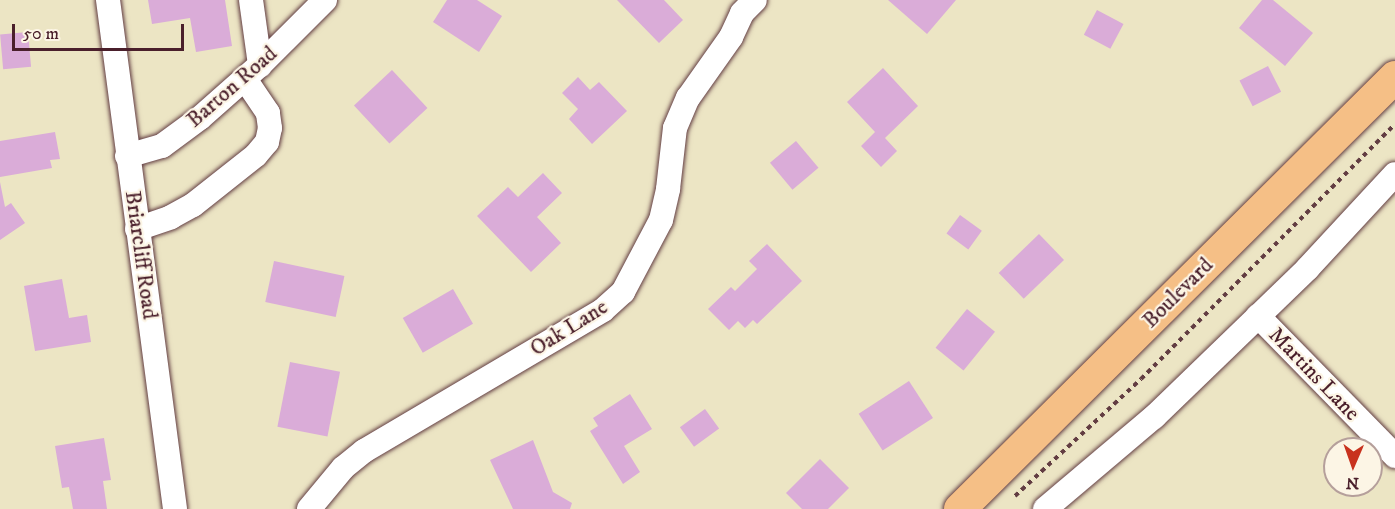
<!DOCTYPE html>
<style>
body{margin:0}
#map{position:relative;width:1395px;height:509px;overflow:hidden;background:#ece5c4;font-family:"IM FELL DW Pica",serif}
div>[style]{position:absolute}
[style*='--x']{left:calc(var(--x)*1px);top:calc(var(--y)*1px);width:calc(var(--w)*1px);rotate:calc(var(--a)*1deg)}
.building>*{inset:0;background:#daacd8;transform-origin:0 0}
.path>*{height:4px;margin-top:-2px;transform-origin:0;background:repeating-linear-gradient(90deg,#623d42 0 4.5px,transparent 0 9px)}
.roads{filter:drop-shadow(0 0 2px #623d42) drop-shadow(0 0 2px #623d42)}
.minor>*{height:24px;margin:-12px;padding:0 12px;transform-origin:12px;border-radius:12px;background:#fff}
.major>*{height:32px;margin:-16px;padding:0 16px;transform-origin:16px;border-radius:16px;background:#f5bf86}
span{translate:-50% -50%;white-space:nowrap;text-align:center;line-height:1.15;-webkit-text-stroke:4.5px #fcf5e5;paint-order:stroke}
.street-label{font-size:22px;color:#4a1f2b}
.north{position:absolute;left:1323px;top:437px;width:60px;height:60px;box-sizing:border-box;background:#fcf5e5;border:2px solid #b59f9b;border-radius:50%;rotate:182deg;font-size:16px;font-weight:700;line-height:24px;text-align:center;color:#4a1f2b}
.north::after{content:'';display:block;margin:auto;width:21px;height:27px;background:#c8321e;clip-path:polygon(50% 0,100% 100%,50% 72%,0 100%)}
.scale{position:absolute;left:12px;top:24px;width:172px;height:27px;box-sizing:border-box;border:3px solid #4a1f2b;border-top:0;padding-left:8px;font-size:18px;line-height:21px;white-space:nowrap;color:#4a1f2b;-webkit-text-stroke:4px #fcf5e5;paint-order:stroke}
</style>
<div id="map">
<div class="building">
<div style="clip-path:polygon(148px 0,225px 0,232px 46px,196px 52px,190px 18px,152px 24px)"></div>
<div style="clip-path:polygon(447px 0,477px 0,502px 16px,479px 52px,433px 22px)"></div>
<div style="clip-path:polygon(617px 0,664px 0,683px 20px,659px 43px)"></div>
<div style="clip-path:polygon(888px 0,956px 0,927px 34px)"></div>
<div style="clip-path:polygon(1262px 0,1273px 0,1313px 33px,1285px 66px,1239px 28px)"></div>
<div style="left:1097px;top:10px;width:30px;height:28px;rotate:28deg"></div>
<div style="left:28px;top:32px;width:35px;height:28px;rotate:85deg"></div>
<div style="left:1268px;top:66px;width:29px;height:32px;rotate:63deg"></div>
<div style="clip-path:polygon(883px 68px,918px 106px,885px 138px,897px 151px,881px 167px,861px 146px,875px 132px,847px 102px)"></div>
<div style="left:392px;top:70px;width:52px;height:52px;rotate:47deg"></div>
<div style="clip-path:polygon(578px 77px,590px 90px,599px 82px,627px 111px,592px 144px,569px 119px,578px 109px,562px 93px)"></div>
<div style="clip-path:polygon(55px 132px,60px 159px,50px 160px,52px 168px,0 177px,0 141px)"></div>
<div style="left:796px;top:141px;width:35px;height:34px;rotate:50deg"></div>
<div style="clip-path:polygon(543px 173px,562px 193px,537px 217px,561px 243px,531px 272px,477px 216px,508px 187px,518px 197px)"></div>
<div style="clip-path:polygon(0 182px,5px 207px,11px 203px,25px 223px,0 240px)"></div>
<div style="left:960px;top:215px;width:27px;height:23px;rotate:36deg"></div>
<div style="left:1039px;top:234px;width:36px;height:56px;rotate:46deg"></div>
<div style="clip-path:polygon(767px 244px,802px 281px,757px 324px,753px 320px,745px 328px,738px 321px,729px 330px,708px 309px,731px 287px,735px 291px,757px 269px,749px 261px)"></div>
<div style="left:274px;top:261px;width:72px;height:42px;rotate:12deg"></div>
<div style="clip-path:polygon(62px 279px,69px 318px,87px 315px,91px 342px,35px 351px,24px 286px)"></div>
<div style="left:453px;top:289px;width:40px;height:58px;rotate:60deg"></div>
<div style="left:967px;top:309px;width:36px;height:50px;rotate:39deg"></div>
<div style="left:290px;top:362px;width:51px;height:66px;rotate:11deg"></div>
<div style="left:909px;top:381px;width:44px;height:60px;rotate:57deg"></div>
<div style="clip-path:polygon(630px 394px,652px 429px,624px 446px,640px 472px,623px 484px,590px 431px,598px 426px,593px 418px)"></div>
<div style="left:705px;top:409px;width:24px;height:31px;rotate:54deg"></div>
<div style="clip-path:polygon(104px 438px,111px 480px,103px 481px,107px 509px,73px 509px,69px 487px,62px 488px,55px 446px)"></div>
<div style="clip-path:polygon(533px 440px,553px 492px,572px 503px,570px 509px,513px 509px,490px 460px)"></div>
<div style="clip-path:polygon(820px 459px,849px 488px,828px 509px,802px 509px,786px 493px)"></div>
</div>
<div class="path">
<div style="--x:1015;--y:496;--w:172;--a:-42.9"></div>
<div style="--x:1141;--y:379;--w:360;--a:-45.1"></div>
</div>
<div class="roads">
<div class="minor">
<div style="--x:108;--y:0;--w:513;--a:82.5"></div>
<div style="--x:251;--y:0;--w:66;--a:82.1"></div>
<div style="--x:127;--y:156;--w:36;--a:-16"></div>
<div style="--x:162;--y:146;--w:47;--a:-36.4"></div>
<div style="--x:200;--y:118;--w:80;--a:-41.5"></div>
<div style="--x:260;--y:65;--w:92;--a:-45"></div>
<div style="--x:137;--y:229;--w:36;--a:-19"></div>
<div style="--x:171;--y:217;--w:25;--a:-29"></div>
<div style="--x:193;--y:205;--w:80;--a:-38.4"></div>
<div style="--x:256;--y:155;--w:17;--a:-50"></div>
<div style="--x:267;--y:142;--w:14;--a:-78"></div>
<div style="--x:270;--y:128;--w:15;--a:-98"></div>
<div style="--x:268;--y:113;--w:41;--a:-124.1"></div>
<div style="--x:1258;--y:316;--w:196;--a:45.6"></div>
<div style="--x:309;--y:509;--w:53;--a:-50.3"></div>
<div style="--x:343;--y:468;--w:27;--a:-39"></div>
<div style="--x:364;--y:451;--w:277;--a:-30.5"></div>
<div style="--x:603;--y:310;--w:27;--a:-42"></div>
<div style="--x:623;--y:292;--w:81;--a:-62.2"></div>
<div style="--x:661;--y:220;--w:32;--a:-77"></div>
<div style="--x:668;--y:189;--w:61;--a:-83.5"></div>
<div style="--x:675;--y:128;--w:33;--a:-67"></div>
<div style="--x:688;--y:98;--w:75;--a:-54.8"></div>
<div style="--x:731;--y:37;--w:26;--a:-65"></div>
<div style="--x:742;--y:13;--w:18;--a:-45"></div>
<div style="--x:1045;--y:509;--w:143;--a:-40.2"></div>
<div style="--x:1154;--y:417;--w:213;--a:-44"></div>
<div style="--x:1307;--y:269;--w:129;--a:-47.2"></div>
</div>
<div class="major">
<div style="--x:960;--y:509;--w:613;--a:-44.8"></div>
</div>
</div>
<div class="street-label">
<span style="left:232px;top:87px;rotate:-41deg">Barton Road</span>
<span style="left:141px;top:255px;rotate:82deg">Briarcliff Road</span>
<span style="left:1178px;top:293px;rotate:-45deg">Boulevard</span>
<span style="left:569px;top:328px;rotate:-32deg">Oak Lane</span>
<span style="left:1314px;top:374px;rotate:46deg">Martins Lane</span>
</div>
<div class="north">N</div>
<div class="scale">50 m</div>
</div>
